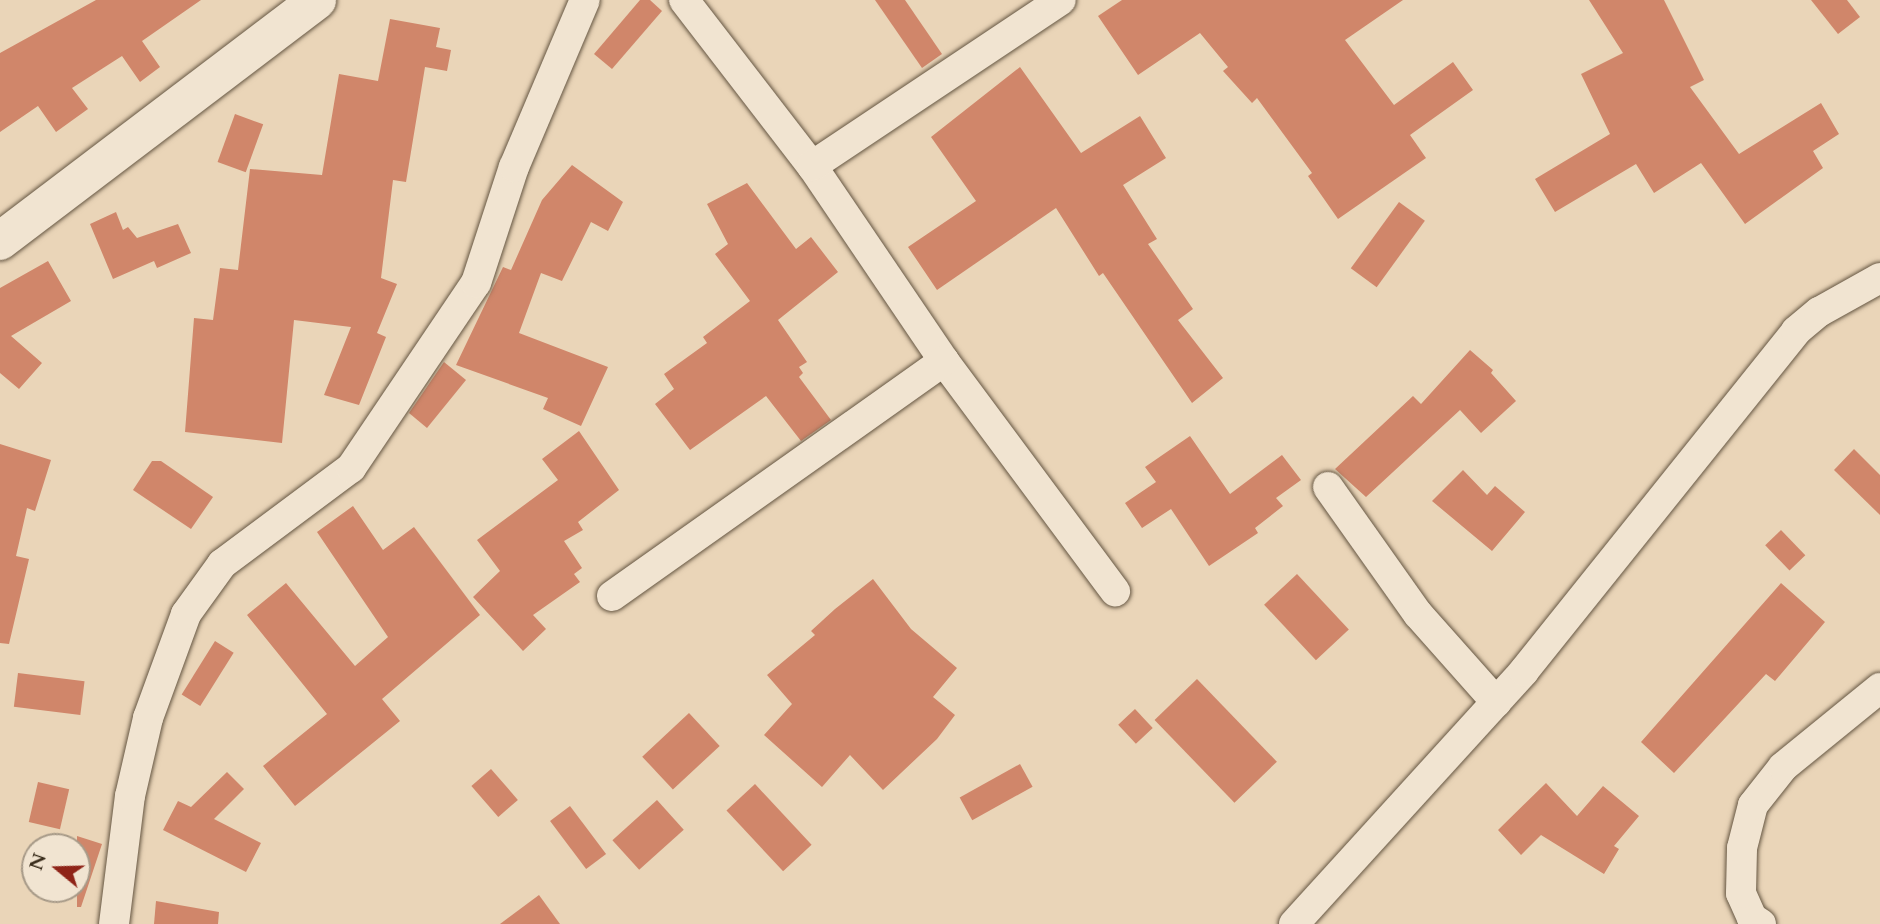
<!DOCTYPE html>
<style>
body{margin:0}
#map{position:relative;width:1880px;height:924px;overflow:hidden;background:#ead5b8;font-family:Cardo,serif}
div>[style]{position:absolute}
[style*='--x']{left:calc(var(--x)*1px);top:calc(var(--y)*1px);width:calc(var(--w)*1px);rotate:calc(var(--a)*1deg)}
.building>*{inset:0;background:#d0866a;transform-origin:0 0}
.roads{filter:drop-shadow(0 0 2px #655642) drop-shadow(0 0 2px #655642)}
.minor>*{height:30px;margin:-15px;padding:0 15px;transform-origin:15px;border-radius:15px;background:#f1e4d1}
.tertiary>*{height:38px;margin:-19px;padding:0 19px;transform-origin:19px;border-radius:19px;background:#f1e4d1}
span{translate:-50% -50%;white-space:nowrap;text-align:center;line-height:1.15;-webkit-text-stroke:5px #f1e4d1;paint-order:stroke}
.north{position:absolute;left:21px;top:833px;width:70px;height:70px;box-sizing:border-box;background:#f1e4d1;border:2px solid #a79a88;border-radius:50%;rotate:289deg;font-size:19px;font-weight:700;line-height:28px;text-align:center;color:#392c1b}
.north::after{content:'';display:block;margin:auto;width:24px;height:32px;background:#8f2418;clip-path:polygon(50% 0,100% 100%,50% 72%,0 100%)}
</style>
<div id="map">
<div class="building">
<div style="clip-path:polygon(96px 0,201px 0,142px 41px,160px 67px,140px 82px,122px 56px,72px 88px,88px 109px,56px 132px,38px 106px,0 132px,0 53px)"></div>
<div style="clip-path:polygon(640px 0,650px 0,662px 11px,612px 69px,594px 54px)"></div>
<div style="clip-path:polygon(875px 0,905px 0,942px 54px,922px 68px)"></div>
<div style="clip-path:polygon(1122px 0,1403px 0,1345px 40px,1394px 105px,1453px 62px,1473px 90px,1410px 135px,1426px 158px,1338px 219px,1308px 176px,1312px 173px,1257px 98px,1252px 103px,1223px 71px,1228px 67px,1200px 33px,1138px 75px,1098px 16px)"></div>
<div style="clip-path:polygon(1589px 0,1664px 0,1704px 80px,1690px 87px,1739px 154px,1821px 103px,1839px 134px,1813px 151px,1823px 168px,1745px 224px,1701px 163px,1654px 193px,1636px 164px,1555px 212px,1535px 179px,1610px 134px,1581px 74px,1623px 53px)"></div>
<div style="clip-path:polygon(1811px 0,1847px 0,1860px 17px,1838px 34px)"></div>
<div style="clip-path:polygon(390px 19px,440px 28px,436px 47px,451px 50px,447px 71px,425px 67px,406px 182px,393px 180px,381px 278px,397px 284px,377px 333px,386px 337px,359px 405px,324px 395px,351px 327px,294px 320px,282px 443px,185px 432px,194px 318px,213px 320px,220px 268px,238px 270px,250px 169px,322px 175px,339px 74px,378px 81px)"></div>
<div style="clip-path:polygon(1020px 67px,1081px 153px,1140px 116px,1166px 158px,1123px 185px,1157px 239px,1148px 244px,1193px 309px,1178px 320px,1223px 378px,1192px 403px,1103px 273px,1099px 276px,1056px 208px,937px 290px,908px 247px,976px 201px,931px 137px)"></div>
<div style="left:235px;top:114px;width:30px;height:51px;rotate:20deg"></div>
<div style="clip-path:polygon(572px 165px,623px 202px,608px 231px,591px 222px,562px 281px,541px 273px,519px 333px,608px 367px,581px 426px,543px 409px,548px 398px,456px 365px,503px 267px,511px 270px,542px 200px)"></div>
<div style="clip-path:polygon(747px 183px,796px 249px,811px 237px,838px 272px,778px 320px,807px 362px,799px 367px,803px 373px,799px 377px,831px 420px,801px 441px,766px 396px,690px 450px,655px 404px,674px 389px,664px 374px,707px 343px,703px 337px,750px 301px,715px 254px,728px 244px,707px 204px)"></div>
<div style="left:1399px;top:202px;width:32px;height:82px;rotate:36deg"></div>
<div style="clip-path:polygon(116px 212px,123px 230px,128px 227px,137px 238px,178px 224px,191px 253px,157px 268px,154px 261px,113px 279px,90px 224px)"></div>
<div style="clip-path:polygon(48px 261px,71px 301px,11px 336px,42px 363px,19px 389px,0 373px,0 288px)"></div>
<div style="clip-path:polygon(1470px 350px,1493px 370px,1491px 373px,1516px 401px,1481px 433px,1460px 410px,1366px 497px,1335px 469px,1413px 396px,1421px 404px)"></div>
<div style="clip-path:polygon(444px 362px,466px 380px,427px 428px,409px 413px)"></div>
<div style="clip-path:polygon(579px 431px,619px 490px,578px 522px,583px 530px,564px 541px,582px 568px,574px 574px,580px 582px,533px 615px,546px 629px,523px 651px,473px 597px,500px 571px,477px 540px,558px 480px,542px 459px)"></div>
<div style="clip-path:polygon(1190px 436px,1230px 494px,1282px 455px,1301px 480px,1276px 498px,1283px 506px,1255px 528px,1258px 533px,1209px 566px,1171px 509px,1142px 528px,1125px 503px,1156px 482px,1145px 467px)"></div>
<div style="clip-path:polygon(0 444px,51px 460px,35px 511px,27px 508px,16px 556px,29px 559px,9px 644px,0 643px)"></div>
<div style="clip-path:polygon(1854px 449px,1880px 475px,1880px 515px,1834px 470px)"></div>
<div style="clip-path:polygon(152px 461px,161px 461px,213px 497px,191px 529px,133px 490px)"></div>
<div style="clip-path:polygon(1463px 470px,1487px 495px,1495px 486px,1525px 512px,1492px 551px,1432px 501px)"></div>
<div style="clip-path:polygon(353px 506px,383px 550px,414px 527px,480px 615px,382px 699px,400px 721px,295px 806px,263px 766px,327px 714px,247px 615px,286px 583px,355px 666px,388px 637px,317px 532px)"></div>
<div style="left:1781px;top:530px;width:35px;height:22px;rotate:46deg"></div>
<div style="left:1297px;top:574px;width:76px;height:45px;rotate:47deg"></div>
<div style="clip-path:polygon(873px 579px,911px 629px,957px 668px,933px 697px,955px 715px,937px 739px,883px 790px,850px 755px,822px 787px,764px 735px,792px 704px,767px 675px,815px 635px,811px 631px,835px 609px)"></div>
<div style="clip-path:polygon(1781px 583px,1825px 622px,1775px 681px,1766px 674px,1674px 773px,1641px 742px)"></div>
<div style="left:215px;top:641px;width:22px;height:63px;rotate:32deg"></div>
<div style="left:18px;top:673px;width:67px;height:34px;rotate:7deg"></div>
<div style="left:1197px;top:679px;width:115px;height:59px;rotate:46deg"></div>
<div style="left:1135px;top:709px;width:26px;height:23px;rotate:47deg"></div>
<div style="left:689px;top:713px;width:45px;height:64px;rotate:47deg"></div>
<div style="left:1020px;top:764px;width:26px;height:69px;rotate:61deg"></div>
<div style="left:491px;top:769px;width:41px;height:26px;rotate:49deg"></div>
<div style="clip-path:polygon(227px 772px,244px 789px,214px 819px,261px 843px,246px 872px,163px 830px,178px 801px,191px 807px)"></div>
<div style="left:38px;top:782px;width:32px;height:41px;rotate:13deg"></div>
<div style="clip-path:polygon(1546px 783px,1577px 816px,1603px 786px,1639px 816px,1614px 846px,1619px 849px,1604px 874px,1541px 835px,1521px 855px,1498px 830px)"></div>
<div style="left:755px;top:784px;width:83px;height:39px;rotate:47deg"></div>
<div style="left:657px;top:800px;width:40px;height:60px;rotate:48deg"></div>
<div style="left:570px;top:806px;width:60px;height:25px;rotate:53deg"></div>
<div style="clip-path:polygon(77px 836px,102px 844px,81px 907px,77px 907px)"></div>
<div style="clip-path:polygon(539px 895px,560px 924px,500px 924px)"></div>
<div style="clip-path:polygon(156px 901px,219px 912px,218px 924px,154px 924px)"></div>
</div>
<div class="roads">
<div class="minor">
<div style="--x:684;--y:0;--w:210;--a:52.4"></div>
<div style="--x:812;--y:166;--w:235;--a:55.9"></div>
<div style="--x:944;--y:361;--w:287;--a:53.4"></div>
<div style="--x:812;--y:166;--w:299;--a:-33.7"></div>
<div style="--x:1328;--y:487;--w:156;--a:54.7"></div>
<div style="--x:1418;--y:614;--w:118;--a:48.4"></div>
<div style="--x:612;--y:596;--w:407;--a:-35.3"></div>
<div style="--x:114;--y:924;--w:129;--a:-82.9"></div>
<div style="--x:130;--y:796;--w:80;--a:-77"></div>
<div style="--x:148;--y:718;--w:111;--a:-69.9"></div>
<div style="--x:186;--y:614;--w:62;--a:-54.2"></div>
<div style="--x:222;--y:564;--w:161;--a:-36.7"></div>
<div style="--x:351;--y:468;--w:223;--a:-56"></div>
<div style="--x:476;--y:283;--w:122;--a:-71.9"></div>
<div style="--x:514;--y:167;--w:181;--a:-67"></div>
<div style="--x:1294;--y:924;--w:342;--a:-47.7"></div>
<div style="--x:1524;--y:671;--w:435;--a:-51.3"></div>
<div style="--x:1796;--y:331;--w:30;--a:-40"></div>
<div style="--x:1819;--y:312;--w:70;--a:-29.1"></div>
<div style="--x:1761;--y:924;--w:11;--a:-146"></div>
<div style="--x:1752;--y:918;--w:27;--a:-114"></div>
<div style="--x:1741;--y:893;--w:45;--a:-88.7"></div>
<div style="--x:1742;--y:848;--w:44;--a:-75.7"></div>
<div style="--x:1753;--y:805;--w:48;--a:-51.7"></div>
<div style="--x:1783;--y:767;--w:125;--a:-39.2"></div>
</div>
<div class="tertiary">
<div style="--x:0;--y:241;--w:398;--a:-37.2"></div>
</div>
</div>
<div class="north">N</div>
</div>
